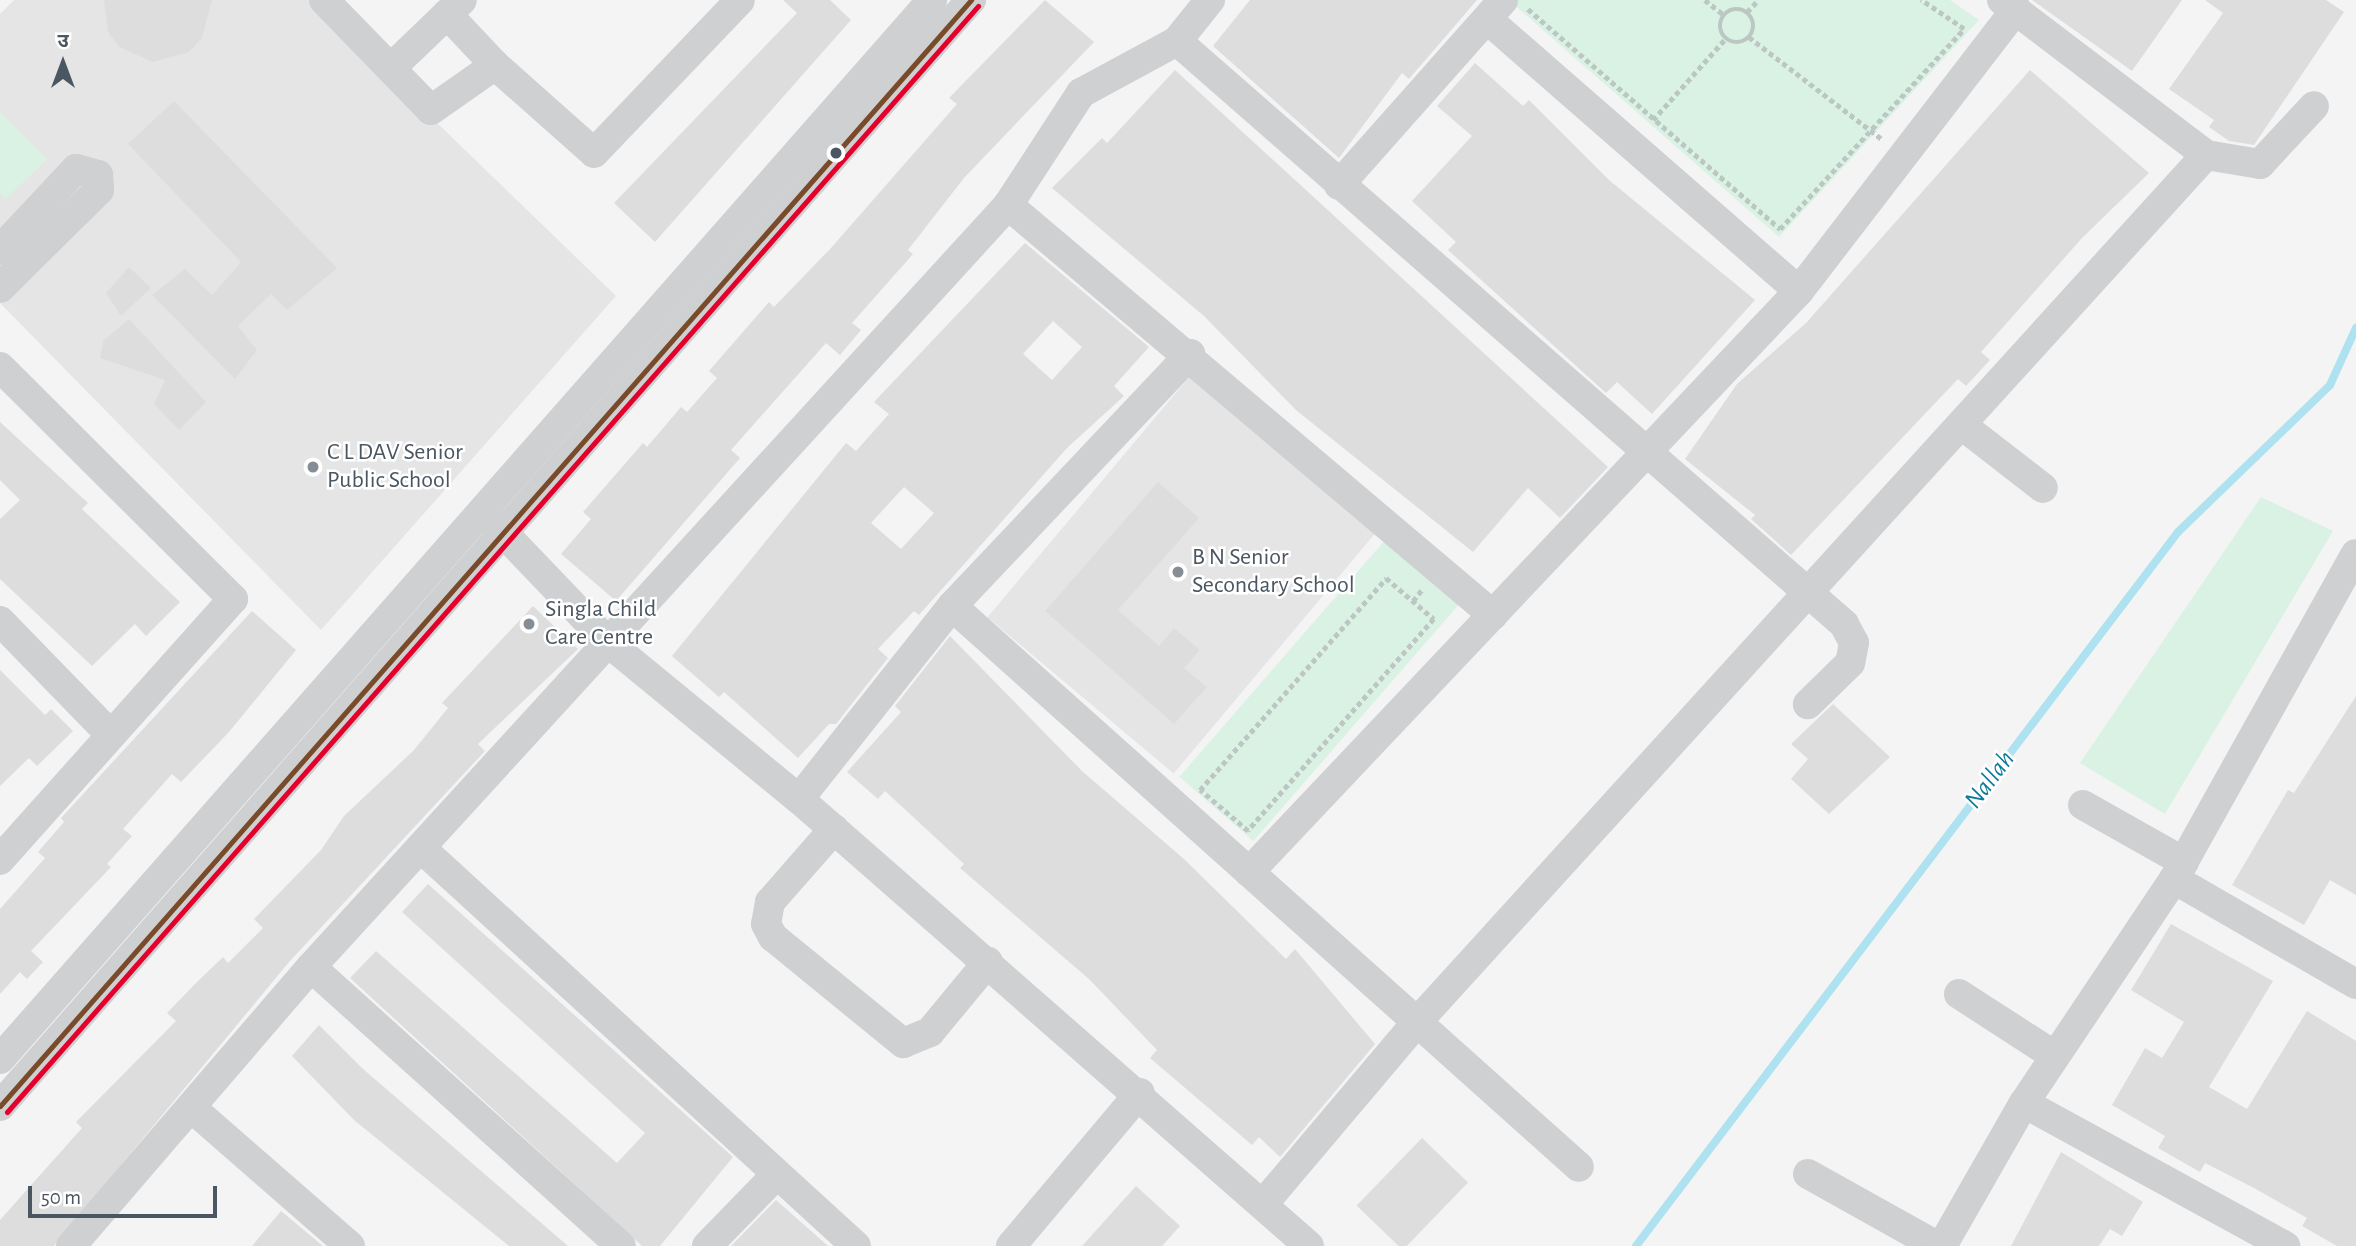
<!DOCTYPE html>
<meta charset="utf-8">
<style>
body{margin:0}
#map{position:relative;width:2356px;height:1246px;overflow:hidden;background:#f4f4f4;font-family:"Alegreya Sans","Noto Sans Devanagari",sans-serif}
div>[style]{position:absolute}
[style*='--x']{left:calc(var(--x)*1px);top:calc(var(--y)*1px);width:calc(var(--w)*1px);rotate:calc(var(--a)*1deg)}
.education>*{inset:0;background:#e6e5e6;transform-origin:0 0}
.green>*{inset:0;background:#d9f2e3;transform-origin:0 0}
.stream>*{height:8px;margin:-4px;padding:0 4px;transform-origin:4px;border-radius:4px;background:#aee2f0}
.building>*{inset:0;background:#ddddde;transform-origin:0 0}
.path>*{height:4.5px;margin-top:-2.25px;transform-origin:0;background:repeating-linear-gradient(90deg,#bcc7c4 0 5px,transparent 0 8.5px)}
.path>.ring{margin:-2.25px;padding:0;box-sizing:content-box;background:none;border:4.5px solid #bcc7c4;border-radius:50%}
.minor>*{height:30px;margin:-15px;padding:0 15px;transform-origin:15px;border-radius:15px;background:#ced0d2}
.bus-1>*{height:5px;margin:-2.5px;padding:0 2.5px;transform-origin:2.5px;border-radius:2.5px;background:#7a4b2a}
.bus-2>*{height:5px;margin:-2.5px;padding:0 2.5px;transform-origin:2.5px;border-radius:2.5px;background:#e4002b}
.dots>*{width:19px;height:19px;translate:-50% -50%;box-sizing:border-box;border:4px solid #fff;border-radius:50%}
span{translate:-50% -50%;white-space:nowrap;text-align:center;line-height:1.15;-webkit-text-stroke:5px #fff;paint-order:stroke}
.poi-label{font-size:24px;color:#4a5661}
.left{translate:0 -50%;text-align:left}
.water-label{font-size:26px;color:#0c7c9b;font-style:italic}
.north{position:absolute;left:28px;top:28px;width:70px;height:70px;-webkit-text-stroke:5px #fff;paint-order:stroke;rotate:0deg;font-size:19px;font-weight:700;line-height:28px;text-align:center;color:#4a5661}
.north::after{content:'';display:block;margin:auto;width:24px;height:32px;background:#4a5661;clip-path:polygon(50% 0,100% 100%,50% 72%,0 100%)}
.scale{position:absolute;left:28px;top:1186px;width:189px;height:32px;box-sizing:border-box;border:4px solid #4a5661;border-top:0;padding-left:9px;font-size:21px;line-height:24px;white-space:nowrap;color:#4a5661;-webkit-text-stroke:5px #fff;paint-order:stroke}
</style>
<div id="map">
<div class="education">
<div style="clip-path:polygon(14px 0,310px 0,616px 296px,321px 630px,0 303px,0 14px)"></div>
<div style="left:1190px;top:376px;width:243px;height:315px;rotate:40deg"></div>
</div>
<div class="green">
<div style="clip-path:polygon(1509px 0,1950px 0,1979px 20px,1779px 237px)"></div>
<div style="clip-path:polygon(0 112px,47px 159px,6px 199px,0 193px)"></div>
<div style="clip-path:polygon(2261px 497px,2333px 531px,2165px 814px,2080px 763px)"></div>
<div style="left:1386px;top:539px;width:98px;height:315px;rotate:41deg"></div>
</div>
<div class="stream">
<div style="--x:1636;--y:1246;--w:896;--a:-52.8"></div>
<div style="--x:2178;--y:532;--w:211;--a:-44"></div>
<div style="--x:2330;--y:385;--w:63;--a:-65.5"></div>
</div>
<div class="building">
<div style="clip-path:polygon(104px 0,212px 0,202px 38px,189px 52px,153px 62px,119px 47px,108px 32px)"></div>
<div style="clip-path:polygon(783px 0,830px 0,851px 20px,655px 242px,614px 203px,797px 13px)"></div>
<div style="clip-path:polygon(1045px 0,1094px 42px,964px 178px,908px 250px,913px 254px,852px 323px,861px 330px,840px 355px,826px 343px,731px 450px,740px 458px,616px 601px,561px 554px,591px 519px,583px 512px,643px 443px,647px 447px,681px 407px,687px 412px,717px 378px,709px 371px,769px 302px,774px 307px,831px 248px,957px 104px,949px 98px)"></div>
<div style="clip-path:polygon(1250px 0,1477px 0,1409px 79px,1402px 73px,1339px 158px,1213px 46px)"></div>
<div style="clip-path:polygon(2032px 0,2182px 0,2132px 71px)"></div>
<div style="clip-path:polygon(2205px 0,2326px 0,2344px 12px,2254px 145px,2229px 141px,2209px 127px,2214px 120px,2169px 89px,2223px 13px)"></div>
<div style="clip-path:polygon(1475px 63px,1523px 106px,1529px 100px,1609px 180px,1755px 300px,1652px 414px,1617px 382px,1606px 393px,1448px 250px,1456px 242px,1412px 201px,1472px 136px,1437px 106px)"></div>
<div style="clip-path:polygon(1175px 70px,1608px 467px,1560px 518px,1528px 488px,1473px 552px,1296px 410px,1204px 316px,1052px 188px,1102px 138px,1107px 143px)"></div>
<div style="clip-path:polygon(2030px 70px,2149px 173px,2082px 238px,1981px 352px,1990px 360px,1966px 386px,1958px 379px,1791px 555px,1751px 519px,1755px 515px,1685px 459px,1737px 384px,1807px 322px)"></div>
<div style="clip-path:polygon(174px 101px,337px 268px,287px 310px,271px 294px,238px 326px,257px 350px,235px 379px,152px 295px,185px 269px,212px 295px,241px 262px,128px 144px)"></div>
<div style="clip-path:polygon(evenodd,1025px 243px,1149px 347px,1114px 386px,1124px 396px,1067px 448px,919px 615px,914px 611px,878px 649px,888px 658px,836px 724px,829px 724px,798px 758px,724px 692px,719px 697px,672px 656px,846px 443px,856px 451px,889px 414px,874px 402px,1025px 243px,1053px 321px,1082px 347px,1052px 380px,1023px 354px,1053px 321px,1025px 243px,904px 487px,934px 513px,901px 549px,871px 523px,904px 487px)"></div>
<div style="clip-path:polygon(129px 267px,151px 288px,121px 316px,106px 293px)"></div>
<div style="clip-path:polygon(129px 319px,206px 402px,179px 430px,154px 404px,165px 380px,100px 358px,103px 341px)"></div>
<div style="clip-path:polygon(0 422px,88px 503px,82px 509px,180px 602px,146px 636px,135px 624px,92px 666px,0 579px,0 519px,20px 500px,0 480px)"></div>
<div style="clip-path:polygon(1158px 482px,1199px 518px,1118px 610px,1159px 646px,1174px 628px,1200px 650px,1184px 668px,1207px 687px,1174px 724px,1045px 611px)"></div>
<div style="clip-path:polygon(533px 606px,578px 649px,478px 744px,485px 751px,289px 962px,54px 1246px,0 1246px,0 1220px,82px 1128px,76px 1122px,176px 1021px,167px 1013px,196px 983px,223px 957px,228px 963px,263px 928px,254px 919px,321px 850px,344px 816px,414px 750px,448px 708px,442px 703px)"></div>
<div style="clip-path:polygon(252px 611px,296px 650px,229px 732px,181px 782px,172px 774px,123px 829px,132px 836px,107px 864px,111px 867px,31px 951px,43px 962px,27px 979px,20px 972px,0 994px,0 909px,45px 858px,38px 852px,64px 822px,61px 818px)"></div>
<div style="clip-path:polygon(950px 636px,1082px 771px,1184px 859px,1286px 959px,1295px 949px,1375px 1044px,1280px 1157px,1259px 1137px,1252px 1145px,1150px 1058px,1157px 1050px,1090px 980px,960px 868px,964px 864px,885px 791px,878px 799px,847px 772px,901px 712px,895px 706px)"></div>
<div style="clip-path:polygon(0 670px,45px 715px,51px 709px,73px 731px,37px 766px,29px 758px,0 786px)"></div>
<div style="clip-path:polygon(2356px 696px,2356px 895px,2330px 880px,2304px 925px,2232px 885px,2288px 790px,2294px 793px)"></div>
<div style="clip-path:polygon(1833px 704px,1890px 757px,1829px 814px,1791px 779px,1808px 759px,1791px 744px)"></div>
<div style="clip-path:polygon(428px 884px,733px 1157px,660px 1246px,642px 1246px,350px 978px,376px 951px,617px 1163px,645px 1133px,402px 912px)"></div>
<div style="clip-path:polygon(2171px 924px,2273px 981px,2209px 1087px,2247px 1109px,2307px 1011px,2356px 1041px,2356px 1246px,2337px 1246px,2302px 1226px,2307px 1218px,2254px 1188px,2205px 1163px,2200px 1172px,2158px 1148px,2165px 1136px,2112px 1105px,2145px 1048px,2162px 1058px,2184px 1022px,2131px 990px)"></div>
<div style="clip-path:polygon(319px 1025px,362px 1068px,568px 1246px,509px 1246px,354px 1120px,292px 1056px)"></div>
<div style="left:1422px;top:1138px;width:64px;height:94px;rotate:44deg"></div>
<div style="clip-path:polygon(2061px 1152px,2143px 1202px,2122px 1236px,2110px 1229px,2099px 1246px,2011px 1246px)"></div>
<div style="clip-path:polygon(1136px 1186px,1180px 1226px,1162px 1246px,1082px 1246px)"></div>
<div style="clip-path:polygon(776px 1200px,828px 1246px,731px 1246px)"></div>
<div style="clip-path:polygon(281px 1211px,323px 1246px,252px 1246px)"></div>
</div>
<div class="path">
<div style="--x:1705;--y:0;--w:24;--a:38"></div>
<div style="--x:1528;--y:9;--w:335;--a:41.1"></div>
<div style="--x:1780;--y:229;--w:272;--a:-47.4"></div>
<div style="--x:1964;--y:29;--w:52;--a:-146"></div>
<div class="ring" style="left:1720px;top:9px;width:29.5px;height:29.5px"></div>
<div style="--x:1747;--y:12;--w:16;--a:-47"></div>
<div style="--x:1749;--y:37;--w:168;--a:37.5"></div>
<div style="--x:1653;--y:120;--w:110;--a:-48.3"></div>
<div style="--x:1386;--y:578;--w:63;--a:40.5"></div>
<div style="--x:1434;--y:619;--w:282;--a:131.3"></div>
<div style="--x:1248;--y:831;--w:63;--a:-139.5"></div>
<div style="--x:1200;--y:790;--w:282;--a:-48.7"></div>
<div style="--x:1413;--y:601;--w:16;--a:-52"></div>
</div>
<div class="minor">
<div style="--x:324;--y:0;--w:153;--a:45.8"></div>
<div style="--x:431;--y:110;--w:78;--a:-35.1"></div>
<div style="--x:495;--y:65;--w:132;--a:41.6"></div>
<div style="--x:594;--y:153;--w:211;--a:-46.3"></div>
<div style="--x:2002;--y:0;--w:256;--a:37.2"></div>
<div style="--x:2206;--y:155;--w:55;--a:9.5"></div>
<div style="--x:2260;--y:164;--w:79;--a:-47"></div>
<div style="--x:447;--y:14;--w:70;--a:46.7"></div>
<div style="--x:1487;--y:19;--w:414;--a:41.1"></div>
<div style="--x:1177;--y:41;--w:886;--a:41.16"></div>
<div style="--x:1844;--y:624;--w:21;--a:62"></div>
<div style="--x:1854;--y:643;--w:20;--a:101"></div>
<div style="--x:1850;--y:663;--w:59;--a:135.7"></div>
<div style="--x:391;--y:68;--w:98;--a:-43.8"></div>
<div style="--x:1339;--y:185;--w:247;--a:-48.4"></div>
<div style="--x:1008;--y:205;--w:635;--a:40.21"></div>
<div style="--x:0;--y:250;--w:111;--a:-46.8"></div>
<div style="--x:76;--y:169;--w:23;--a:15"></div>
<div style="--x:98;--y:175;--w:15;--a:86"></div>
<div style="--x:99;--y:190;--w:139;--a:135.3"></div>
<div style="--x:0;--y:367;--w:329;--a:44.9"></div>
<div style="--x:233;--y:599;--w:350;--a:131.8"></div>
<div style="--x:1963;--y:426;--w:101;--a:37.8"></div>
<div style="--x:490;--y:519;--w:173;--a:46.2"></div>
<div style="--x:610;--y:644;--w:244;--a:39.4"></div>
<div style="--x:799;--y:799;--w:678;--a:41.23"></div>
<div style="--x:952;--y:606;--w:841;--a:41.82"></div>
<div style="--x:0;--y:621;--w:159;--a:45.8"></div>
<div style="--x:799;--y:799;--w:246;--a:-51.6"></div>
<div style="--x:952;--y:606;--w:347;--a:-46.6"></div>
<div style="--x:2083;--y:805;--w:116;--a:29.4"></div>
<div style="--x:834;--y:829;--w:97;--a:131.2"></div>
<div style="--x:770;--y:902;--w:22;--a:100"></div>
<div style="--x:766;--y:924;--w:15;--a:62"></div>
<div style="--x:773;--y:937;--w:168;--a:39.2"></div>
<div style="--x:903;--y:1043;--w:29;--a:-22"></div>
<div style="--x:930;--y:1032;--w:91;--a:-50.4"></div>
<div style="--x:422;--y:849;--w:588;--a:42.45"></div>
<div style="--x:1249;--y:872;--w:800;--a:-46.57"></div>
<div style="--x:1799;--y:291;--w:356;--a:-52.4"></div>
<div style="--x:2174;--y:879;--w:210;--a:30"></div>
<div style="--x:311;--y:967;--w:417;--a:42"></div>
<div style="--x:1959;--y:994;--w:114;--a:32.9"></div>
<div style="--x:0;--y:1059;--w:1411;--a:-48.65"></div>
<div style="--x:2024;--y:1103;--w:298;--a:28.7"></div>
<div style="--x:0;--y:1106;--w:1472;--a:-48.72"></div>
<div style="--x:194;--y:1110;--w:207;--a:41.1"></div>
<div style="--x:1808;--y:1174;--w:148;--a:29.2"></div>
<div style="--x:1264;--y:1203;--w:237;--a:-49.8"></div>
<div style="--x:1417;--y:1022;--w:1172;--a:-47.7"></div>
<div style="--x:71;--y:1246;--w:368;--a:-49.3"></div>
<div style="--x:311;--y:967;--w:1033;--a:-47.55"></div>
<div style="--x:1008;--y:205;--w:134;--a:-56.9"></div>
<div style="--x:1081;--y:93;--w:109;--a:-28.4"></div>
<div style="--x:1177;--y:41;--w:53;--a:-51.2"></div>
<div style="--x:707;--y:1246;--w:98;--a:-45.8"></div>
<div style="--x:1011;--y:1246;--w:200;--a:-49.9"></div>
<div style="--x:1942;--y:1246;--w:165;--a:-60.2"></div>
<div style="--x:2024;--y:1103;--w:270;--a:-56.2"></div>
<div style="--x:2174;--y:879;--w:372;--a:-60.8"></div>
</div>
<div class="bus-1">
<div style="--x:0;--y:1106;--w:1472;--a:-48.72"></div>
</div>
<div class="bus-2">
<div style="--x:7;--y:1112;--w:1472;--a:-48.72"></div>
</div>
<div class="dots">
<div style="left:836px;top:153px;background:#4a5661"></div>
<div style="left:313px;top:467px;background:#868d94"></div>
<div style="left:1178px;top:572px;background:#868d94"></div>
<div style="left:529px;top:624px;background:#868d94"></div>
</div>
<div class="poi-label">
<span class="left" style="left:327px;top:467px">C L DAV Senior<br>Public School</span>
<span class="left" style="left:1192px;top:572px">B N Senior<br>Secondary School</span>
<span class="left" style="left:545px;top:624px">Singla Child<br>Care Centre</span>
</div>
<div class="water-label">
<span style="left:1990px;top:780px;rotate:-53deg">Nallah</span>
</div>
<div class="north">उ</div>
<div class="scale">50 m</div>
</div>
